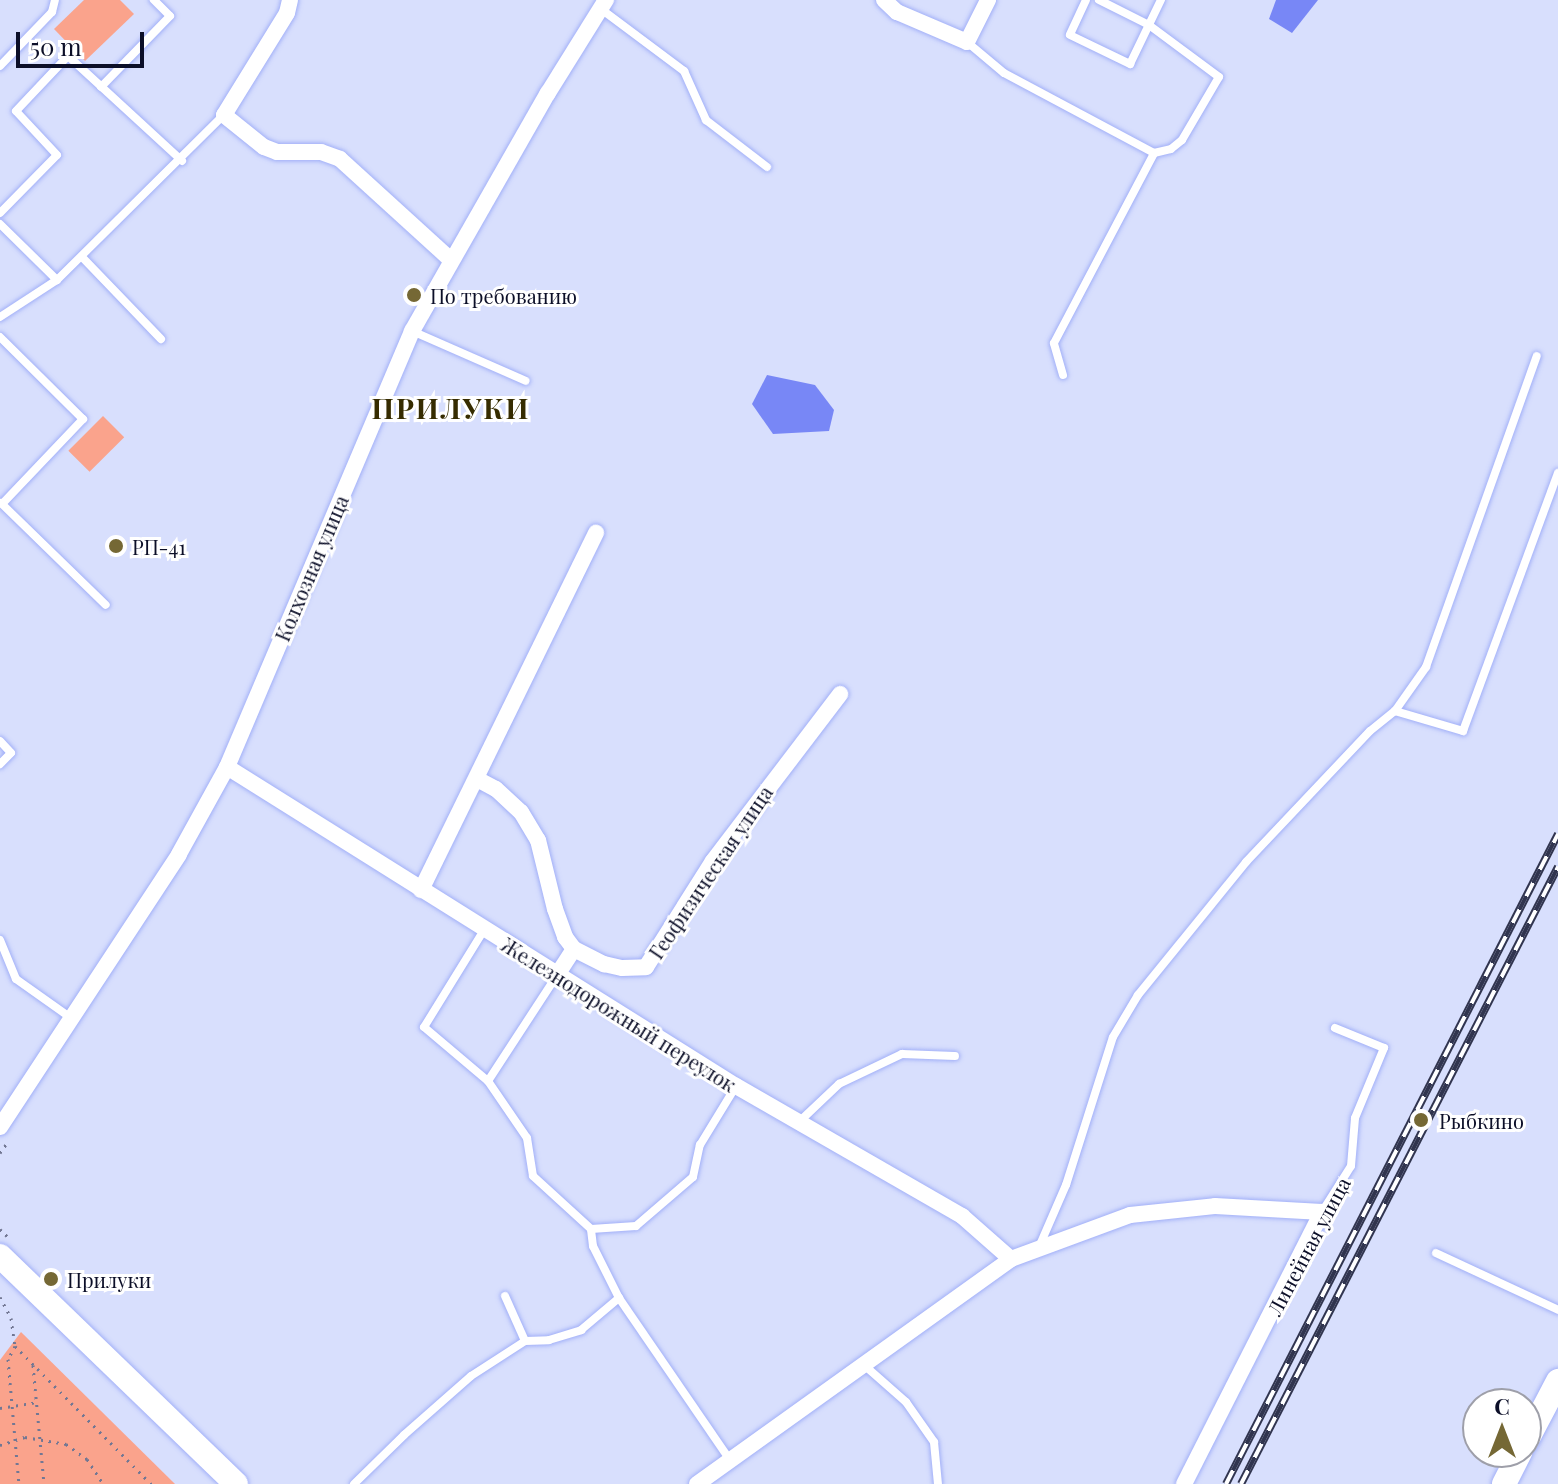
<!DOCTYPE html>
<meta charset="utf-8">
<style>
body{margin:0}
#map{position:relative;width:1558px;height:1484px;overflow:hidden;background:#d8dffd;font-family:"Playfair Display",serif}
div>[style]{position:absolute}
[style*='--x']{left:calc(var(--x)*1px);top:calc(var(--y)*1px);width:calc(var(--w)*1px);rotate:calc(var(--a)*1deg)}
.green>*{inset:0;background:#faa38c;transform-origin:0 0}
.water>*{inset:0;background:#7887f6}
.path>*{height:3px;margin-top:-1.5px;transform-origin:0;background:repeating-linear-gradient(90deg,#727793 0 2px,transparent 0 8px)}
.roads{filter:drop-shadow(0 0 2px #a2b0f8) drop-shadow(0 0 2px #a2b0f8)}
.lane>*{height:8px;margin:-4px;padding:0 4px;transform-origin:4px;border-radius:4px;background:#fff}
.street>*{height:16px;margin:-8px;padding:0 8px;transform-origin:8px;border-radius:8px;background:#fff}
.secondary>*{height:24px;margin:-12px;padding:0 12px;transform-origin:12px;border-radius:12px;background:#fff}
.rail>*{height:8px;margin-top:-4px;transform-origin:0;background:repeating-linear-gradient(90deg,#fff 0 15px,#31354f 0 30px);box-sizing:border-box;border-block:2px solid #31354f}
.dots>*{width:22px;height:22px;translate:-50% -50%;box-sizing:border-box;border:4px solid #fff;border-radius:50%}
span{translate:-50% -50%;white-space:nowrap;text-align:center;line-height:1.15;-webkit-text-stroke:6px #fff;paint-order:stroke}
.poi-label{font-size:20px;color:#0c0f28}
.left{translate:0 -50%;text-align:left}
.street-label{font-size:20px;color:#0c0f28}
.district-label{font-size:28px;color:#362c01;font-weight:700;letter-spacing:2px}
.north{position:absolute;left:1462px;top:1388px;width:80px;height:80px;box-sizing:border-box;background:#fff;border:2px solid #9e9fa9;border-radius:50%;rotate:0deg;font-size:22px;font-weight:700;line-height:32px;text-align:center;color:#0c0f28}
.north::after{content:'';display:block;margin:auto;width:28px;height:36px;background:#756835;clip-path:polygon(50% 0,100% 100%,50% 72%,0 100%)}
.scale{position:absolute;left:16px;top:32px;width:128px;height:36px;box-sizing:border-box;border:4px solid #0c0f28;border-top:0;padding-left:10px;font-size:24px;line-height:28px;white-space:nowrap;color:#0c0f28;-webkit-text-stroke:6px #fff;paint-order:stroke}
</style>
<div id="map">
<div class="green">
<div style="clip-path:polygon(84px 0,120px 0,134px 14px,85px 61px,54px 29px)"></div>
<div style="left:103px;top:416px;width:30px;height:49px;rotate:45deg"></div>
<div style="clip-path:polygon(21px 1332px,175px 1484px,0 1484px,0 1360px)"></div>
</div>
<div class="water">
<div style="clip-path:polygon(1276px 0,1318px 0,1292px 33px,1269px 19px)"></div>
<div style="clip-path:polygon(767px 375px,815px 385px,834px 410px,829px 431px,773px 434px,752px 404px)"></div>
</div>
<div class="path">
<div style="--x:0;--y:1153;--w:12;--a:-55"></div>
<div style="--x:0;--y:1229;--w:10;--a:45"></div>
<div style="--x:0;--y:1297;--w:24;--a:62"></div>
<div style="--x:11;--y:1318;--w:28;--a:82"></div>
<div style="--x:15;--y:1346;--w:194;--a:45.4"></div>
<div style="--x:15;--y:1346;--w:15;--a:118"></div>
<div style="--x:8;--y:1359;--w:125;--a:85"></div>
<div style="--x:33;--y:1365;--w:120;--a:84.7"></div>
<div style="--x:0;--y:1408;--w:36;--a:-9"></div>
<div style="--x:0;--y:1445;--w:26;--a:-18"></div>
<div style="--x:25;--y:1437;--w:42;--a:9.7"></div>
<div style="--x:66;--y:1444;--w:26;--a:36"></div>
<div style="--x:87;--y:1459;--w:30;--a:57"></div>
</div>
<div class="roads">
<div class="lane">
<div style="--x:1086;--y:0;--w:38;--a:115"></div>
<div style="--x:1070;--y:35;--w:67;--a:25.8"></div>
<div style="--x:1130;--y:64;--w:71;--a:-64.2"></div>
<div style="--x:601;--y:9;--w:104;--a:36.8"></div>
<div style="--x:684;--y:71;--w:54;--a:65.8"></div>
<div style="--x:706;--y:120;--w:77;--a:37.6"></div>
<div style="--x:967;--y:42;--w:48;--a:40"></div>
<div style="--x:1004;--y:73;--w:170;--a:28.1"></div>
<div style="--x:1154;--y:153;--w:17;--a:-13"></div>
<div style="--x:1171;--y:149;--w:14;--a:-39"></div>
<div style="--x:1182;--y:140;--w:73;--a:-59.6"></div>
<div style="--x:1219;--y:77;--w:87;--a:-143.4"></div>
<div style="--x:1149;--y:25;--w:56;--a:-153.4"></div>
<div style="--x:0;--y:66;--w:75;--a:-46.1"></div>
<div style="--x:52;--y:12;--w:12;--a:-76"></div>
<div style="--x:101;--y:87;--w:99;--a:-45.8"></div>
<div style="--x:170;--y:16;--w:23;--a:-135"></div>
<div style="--x:0;--y:213;--w:81;--a:-45.5"></div>
<div style="--x:57;--y:155;--w:60;--a:-133"></div>
<div style="--x:16;--y:111;--w:76;--a:-46.6"></div>
<div style="--x:68;--y:56;--w:155;--a:42.6"></div>
<div style="--x:0;--y:224;--w:80;--a:44.5"></div>
<div style="--x:57;--y:280;--w:235;--a:-44.7"></div>
<div style="--x:82;--y:257;--w:114;--a:46.1"></div>
<div style="--x:0;--y:317;--w:68;--a:-33"></div>
<div style="--x:412;--y:331;--w:124;--a:23.7"></div>
<div style="--x:0;--y:337;--w:117;--a:44.7"></div>
<div style="--x:83;--y:419;--w:117;--a:133.6"></div>
<div style="--x:1063;--y:375;--w:33;--a:-106"></div>
<div style="--x:1054;--y:343;--w:215;--a:-62.2"></div>
<div style="--x:1;--y:503;--w:146;--a:44.2"></div>
<div style="--x:1395;--y:711;--w:71;--a:16.4"></div>
<div style="--x:1463;--y:731;--w:275;--a:-69.8"></div>
<div style="--x:0;--y:741;--w:16;--a:47"></div>
<div style="--x:11;--y:753;--w:16;--a:135"></div>
<div style="--x:484;--y:930;--w:114;--a:121.7"></div>
<div style="--x:424;--y:1027;--w:84;--a:40.2"></div>
<div style="--x:488;--y:1081;--w:69;--a:55.6"></div>
<div style="--x:527;--y:1138;--w:38;--a:81"></div>
<div style="--x:533;--y:1176;--w:79;--a:42.4"></div>
<div style="--x:591;--y:1229;--w:45;--a:-3.8"></div>
<div style="--x:636;--y:1226;--w:75;--a:-40.7"></div>
<div style="--x:693;--y:1177;--w:33;--a:-78"></div>
<div style="--x:700;--y:1145;--w:69;--a:-58.6"></div>
<div style="--x:0;--y:940;--w:42;--a:67.7"></div>
<div style="--x:16;--y:979;--w:67;--a:35.3"></div>
<div style="--x:488;--y:1081;--w:126;--a:-56.9"></div>
<div style="--x:800;--y:1121;--w:54;--a:-43.5"></div>
<div style="--x:839;--y:1084;--w:70;--a:-25.5"></div>
<div style="--x:902;--y:1054;--w:53;--a:2.2"></div>
<div style="--x:1322;--y:1212;--w:54;--a:-57.8"></div>
<div style="--x:1351;--y:1166;--w:48;--a:-85.2"></div>
<div style="--x:1355;--y:1118;--w:76;--a:-67.5"></div>
<div style="--x:1384;--y:1048;--w:53;--a:-157.8"></div>
<div style="--x:1039;--y:1247;--w:68;--a:-66.5"></div>
<div style="--x:1066;--y:1185;--w:155;--a:-72.4"></div>
<div style="--x:1113;--y:1037;--w:49;--a:-59.2"></div>
<div style="--x:1138;--y:995;--w:171;--a:-50.9"></div>
<div style="--x:1246;--y:862;--w:180;--a:-46.6"></div>
<div style="--x:1370;--y:731;--w:32;--a:-39"></div>
<div style="--x:1395;--y:711;--w:54;--a:-54.8"></div>
<div style="--x:1426;--y:667;--w:330;--a:-70.4"></div>
<div style="--x:1436;--y:1253;--w:135;--a:25"></div>
<div style="--x:505;--y:1296;--w:49;--a:66"></div>
<div style="--x:619;--y:1298;--w:196;--a:55.6"></div>
<div style="--x:864;--y:1365;--w:56;--a:41.4"></div>
<div style="--x:906;--y:1402;--w:49;--a:55"></div>
<div style="--x:934;--y:1442;--w:42;--a:84.6"></div>
<div style="--x:354;--y:1484;--w:70;--a:-44.4"></div>
<div style="--x:404;--y:1435;--w:89;--a:-41.4"></div>
<div style="--x:471;--y:1376;--w:64;--a:-32.9"></div>
<div style="--x:525;--y:1341;--w:24;--a:-2"></div>
<div style="--x:549;--y:1340;--w:34;--a:-17"></div>
<div style="--x:581;--y:1330;--w:50;--a:-40.1"></div>
<div style="--x:619;--y:1298;--w:58;--a:-116.6"></div>
<div style="--x:593;--y:1246;--w:17;--a:-97"></div>
</div>
<div class="street">
<div style="--x:290;--y:0;--w:13;--a:103"></div>
<div style="--x:287;--y:13;--w:120;--a:121.7"></div>
<div style="--x:224;--y:115;--w:51;--a:38.7"></div>
<div style="--x:264;--y:147;--w:14;--a:21"></div>
<div style="--x:277;--y:152;--w:44;--a:0"></div>
<div style="--x:321;--y:152;--w:20;--a:20"></div>
<div style="--x:340;--y:159;--w:150;--a:42.3"></div>
<div style="--x:884;--y:0;--w:18;--a:43"></div>
<div style="--x:897;--y:12;--w:76;--a:23.2"></div>
<div style="--x:967;--y:42;--w:47;--a:-63.4"></div>
<div style="--x:227;--y:767;--w:601;--a:32.08"></div>
<div style="--x:736;--y:1086;--w:261;--a:29.9"></div>
<div style="--x:962;--y:1216;--w:65;--a:41.3"></div>
<div style="--x:477;--y:779;--w:21;--a:28"></div>
<div style="--x:496;--y:789;--w:34;--a:43"></div>
<div style="--x:521;--y:812;--w:33;--a:59"></div>
<div style="--x:538;--y:840;--w:71;--a:76.2"></div>
<div style="--x:555;--y:909;--w:30;--a:70"></div>
<div style="--x:565;--y:937;--w:15;--a:53"></div>
<div style="--x:574;--y:949;--w:34;--a:27"></div>
<div style="--x:604;--y:964;--w:18;--a:13"></div>
<div style="--x:622;--y:968;--w:24;--a:-2"></div>
<div style="--x:646;--y:967;--w:125;--a:-57.7"></div>
<div style="--x:713;--y:861;--w:210;--a:-52.7"></div>
<div style="--x:421;--y:890;--w:398;--a:-63.9"></div>
<div style="--x:557;--y:975;--w:31;--a:-57"></div>
<div style="--x:0;--y:1127;--w:326;--a:-56.7"></div>
<div style="--x:179;--y:854;--w:99;--a:-61.1"></div>
<div style="--x:227;--y:767;--w:474;--a:-67"></div>
<div style="--x:412;--y:331;--w:274;--a:-60.3"></div>
<div style="--x:548;--y:93;--w:110;--a:-58.1"></div>
<div style="--x:697;--y:1484;--w:386;--a:-35.6"></div>
<div style="--x:1011;--y:1259;--w:127;--a:-20.3"></div>
<div style="--x:1130;--y:1215;--w:85;--a:-6"></div>
<div style="--x:1215;--y:1206;--w:107;--a:3.2"></div>
<div style="--x:1322;--y:1212;--w:305;--a:116.9"></div>
</div>
<div class="secondary">
<div style="--x:0;--y:1256;--w:328;--a:44"></div>
<div style="--x:1526;--y:1442;--w:69;--a:-62.3"></div>
<div style="--x:1504;--y:1484;--w:36;--a:-63"></div>
</div>
</div>
<div class="rail">
<div style="--x:1226;--y:1484;--w:730;--a:-62.94"></div>
<div style="--x:1241;--y:1484;--w:694;--a:-62.81"></div>
</div>
<div class="dots">
<div style="left:414px;top:295px;background:#756835"></div>
<div style="left:116px;top:546px;background:#756835"></div>
<div style="left:1421px;top:1120px;background:#756835"></div>
<div style="left:51px;top:1279px;background:#756835"></div>
</div>
<div class="poi-label">
<span class="left" style="left:430px;top:295px">По требованию</span>
<span class="left" style="left:132px;top:546px">РП-41</span>
<span class="left" style="left:1439px;top:1120px">Рыбкино</span>
<span class="left" style="left:67px;top:1279px">Прилуки</span>
</div>
<div class="street-label">
<span style="left:311px;top:568px;rotate:-67deg">Колхозная улица</span>
<span style="left:710px;top:872px;rotate:-56deg">Геофизическая улица</span>
<span style="left:619px;top:1014px;rotate:32deg">Железнодорожный переулок</span>
<span style="left:1308px;top:1246px;rotate:-62deg">Линейная улица</span>
</div>
<div class="district-label">
<span style="left:451px;top:408px">ПРИЛУКИ</span>
</div>
<div class="north">С</div>
<div class="scale">50 m</div>
</div>
